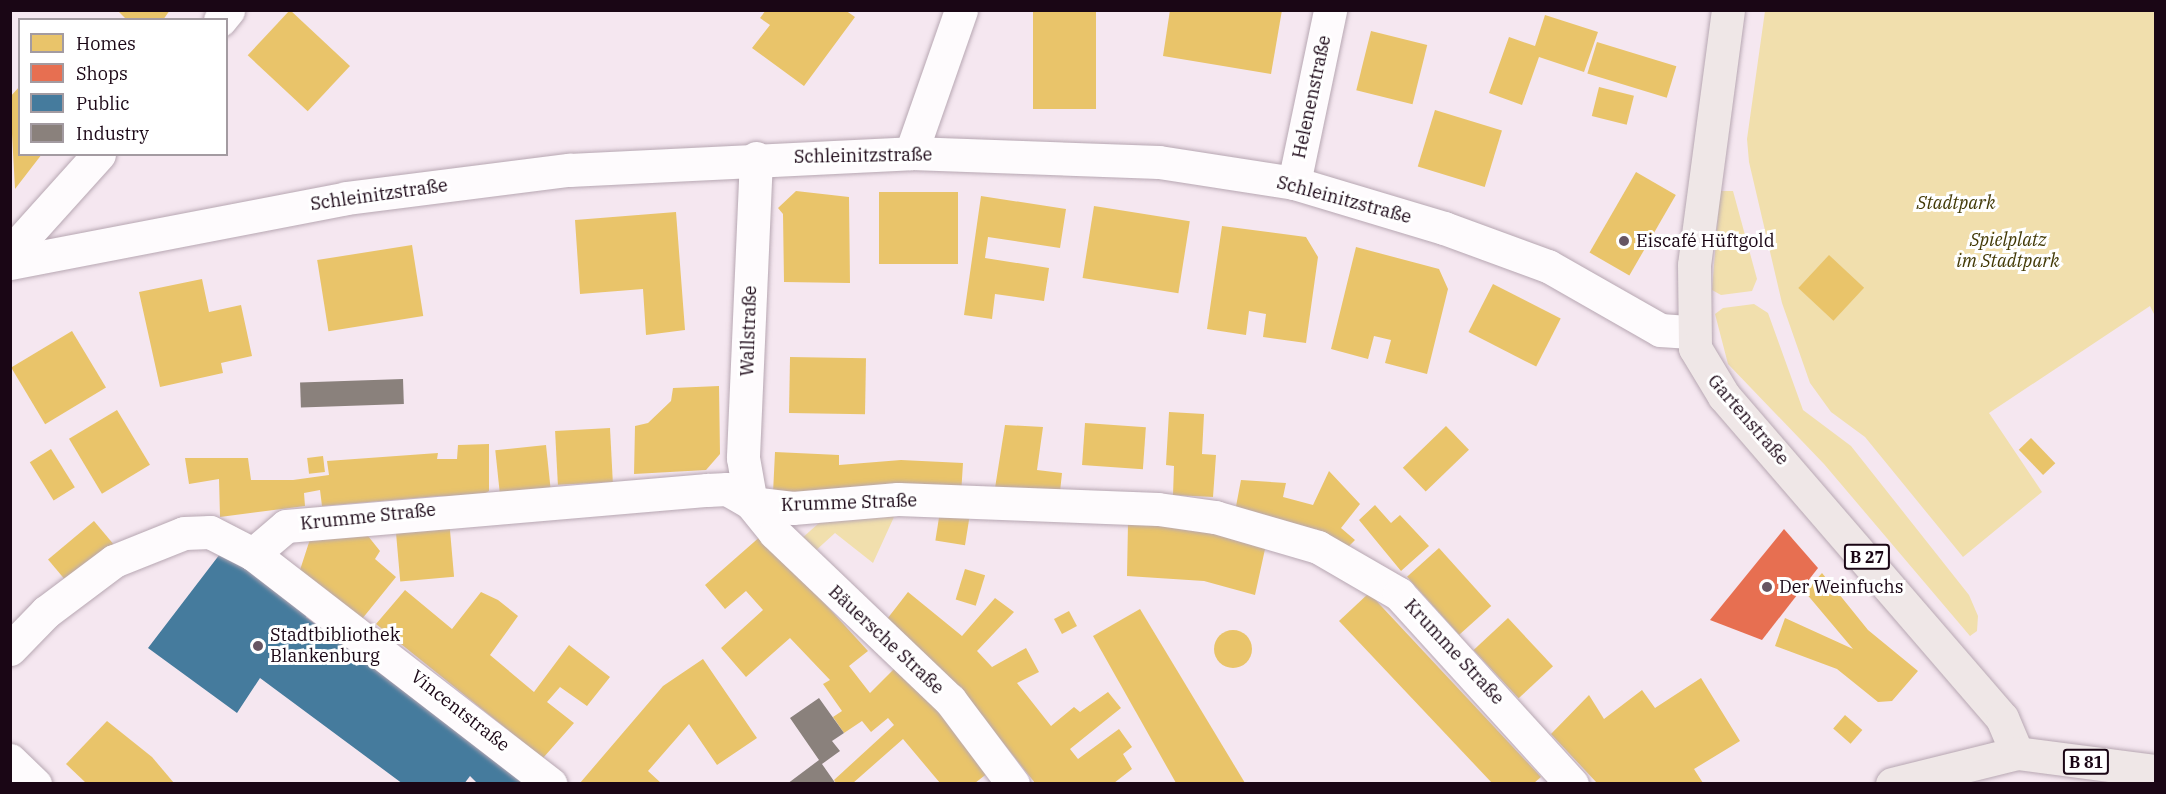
<!DOCTYPE html>
<meta charset="utf-8">
<style>
body{margin:0}
#map{position:relative;width:2166px;height:794px;overflow:hidden;background:#f5e7f0;font-family:"IBM Plex Serif",serif}
div>[style]{position:absolute}
[style*='--x']{left:calc(var(--x)*1px);top:calc(var(--y)*1px);width:calc(var(--w)*1px);rotate:calc(var(--a)*1deg)}
.green>*{inset:0;background:#f1dfad}
.homes>*{inset:0;background:#e9c46a;transform-origin:0 0}
.round{border-radius:50%}
.shops>*{inset:0;background:#e76f51}
.public>*{inset:0;background:#457b9d}
.industry>*{inset:0;background:#8a817c;transform-origin:0 0}
.roads{filter:drop-shadow(0 0 2px #b7a7b2) drop-shadow(0 0 2px #b7a7b2)}
.street>*{height:33px;margin:-16.5px;padding:0 16.5px;transform-origin:16.5px;border-radius:16.5px;background:#fefbfd}
.primary>*{height:33px;margin:-16.5px;padding:0 16.5px;transform-origin:16.5px;border-radius:16.5px;background:#efe7e7}
.dots>*{width:16px;height:16px;translate:-50% -50%;box-sizing:border-box;border:3px solid #fff;border-radius:50%}
span{translate:-50% -50%;white-space:nowrap;text-align:center;line-height:1.15;-webkit-text-stroke:6px #fff;paint-order:stroke}
.shield-label span{padding:2px 4px;background:#fff;border:2px solid;border-radius:4px;-webkit-text-stroke-width:0}
.shield-label{font-size:16px;color:#1a0615;font-weight:700}
.street-label{font-size:18px;color:#1a0615}
.park-label{font-size:18px;color:#423906;font-style:italic}
.poi-label{font-size:18px;color:#1a0615}
.left{translate:0 -50%;text-align:left}
.frame{position:absolute;inset:0;border:12px solid #1a0615;pointer-events:none}
.legend{position:absolute;left:18px;top:18px;width:210px;height:138px;box-sizing:border-box;background:#fff;border:2px solid #a39ba1;margin:0;padding:8px 10px;list-style:none;font-size:18px;color:#1a0615}
.legend li{display:flex;align-items:center;gap:12px;height:30px}
.legend b{width:30px;border:2px solid #a39ba1}
</style>
<div id="map">
<div class="green">
<div style="clip-path:polygon(1765px 11px,2155px 11px,2155px 316px,2150px 306px,1989px 413px,2042px 492px,1963px 557px,1865px 437px,1831px 412px,1810px 383px,1782px 303px,1749px 162px,1747px 139px)"></div>
<div style="clip-path:polygon(1720px 191px,1733px 191px,1757px 279px,1752px 291px,1721px 295px,1712px 290px)"></div>
<div style="clip-path:polygon(1754px 304px,1768px 313px,1803px 410px,1851px 446px,1969px 595px,1978px 616px,1977px 631px,1970px 636px,1824px 464px,1728px 364px,1715px 314px,1723px 308px)"></div>
<div style="clip-path:polygon(899px 506px,873px 563px,835px 533px,813px 553px,801px 539px,828px 515px)"></div>
</div>
<div class="homes">
<div style="clip-path:polygon(117px 10px,170px 10px,163px 20px,127px 20px)"></div>
<div style="left:290px;top:10px;width:82px;height:62px;rotate:43deg"></div>
<div style="clip-path:polygon(766px 10px,845px 10px,855px 17px,804px 86px,752px 48px,770px 25px,760px 18px)"></div>
<div style="left:1033px;top:10px;width:63px;height:99px"></div>
<div style="clip-path:polygon(1170px 10px,1282px 10px,1271px 74px,1163px 56px)"></div>
<div style="clip-path:polygon(1545px 15px,1598px 32px,1584px 72px,1539px 57px,1522px 105px,1489px 93px,1509px 37px,1535px 46px)"></div>
<div style="left:1371px;top:31px;width:58px;height:61px;rotate:14deg"></div>
<div style="left:1597px;top:42px;width:83px;height:33px;rotate:17deg"></div>
<div style="clip-path:polygon(20px 86px,20px 154px,42px 154px,15px 189px,10px 97px)"></div>
<div style="left:1599px;top:87px;width:36px;height:30px;rotate:14deg"></div>
<div style="left:1435px;top:110px;width:70px;height:59px;rotate:17deg"></div>
<div style="left:1636px;top:172px;width:46px;height:93px;rotate:30deg"></div>
<div style="clip-path:polygon(796px 191px,849px 197px,850px 283px,784px 282px,783px 214px,778px 208px)"></div>
<div style="left:879px;top:192px;width:79px;height:72px"></div>
<div style="clip-path:polygon(981px 196px,1066px 209px,1060px 248px,988px 237px,985px 258px,1049px 268px,1044px 301px,995px 294px,992px 319px,964px 315px)"></div>
<div style="left:1094px;top:206px;width:97px;height:73px;rotate:9deg"></div>
<div style="clip-path:polygon(676px 212px,685px 330px,646px 335px,643px 289px,580px 294px,575px 220px)"></div>
<div style="clip-path:polygon(1222px 226px,1306px 237px,1318px 257px,1306px 343px,1263px 337px,1266px 314px,1249px 311px,1246px 335px,1207px 329px)"></div>
<div style="left:412px;top:245px;width:72px;height:96px;rotate:81deg"></div>
<div style="clip-path:polygon(1356px 247px,1439px 269px,1448px 289px,1427px 374px,1385px 363px,1391px 340px,1374px 336px,1368px 359px,1331px 349px)"></div>
<div style="left:1829px;top:255px;width:48px;height:45px;rotate:43deg"></div>
<div style="clip-path:polygon(202px 279px,209px 312px,241px 305px,252px 356px,221px 363px,223px 373px,160px 387px,139px 292px)"></div>
<div style="left:1493px;top:284px;width:76px;height:54px;rotate:27deg"></div>
<div style="left:72px;top:331px;width:66px;height:71px;rotate:59deg"></div>
<div style="left:790px;top:357px;width:76px;height:56px;rotate:1deg"></div>
<div style="clip-path:polygon(719px 386px,720px 454px,706px 470px,634px 474px,635px 426px,648px 423px,671px 401px,673px 388px)"></div>
<div style="left:117px;top:410px;width:64px;height:56px;rotate:59deg"></div>
<div style="clip-path:polygon(1169px 412px,1204px 414px,1202px 454px,1216px 455px,1213px 497px,1173px 495px,1174px 466px,1166px 465px)"></div>
<div style="left:1085px;top:423px;width:61px;height:42px;rotate:4deg"></div>
<div style="clip-path:polygon(1005px 425px,1043px 427px,1037px 470px,1062px 473px,1060px 492px,995px 488px)"></div>
<div style="left:1446px;top:426px;width:33px;height:60px;rotate:46deg"></div>
<div style="left:610px;top:428px;width:54px;height:55px;rotate:87deg"></div>
<div style="left:2031px;top:438px;width:35px;height:17px;rotate:46deg"></div>
<div style="clip-path:polygon(489px 444px,489px 491px,476px 499px,439px 496px,322px 506px,320px 490px,304px 493px,305px 506px,220px 517px,219px 479px,189px 484px,185px 458px,248px 458px,251px 480px,293px 480px,329px 475px,327px 461px,438px 453px,437px 459px,457px 459px,458px 445px)"></div>
<div style="left:546px;top:445px;width:45px;height:51px;rotate:84deg"></div>
<div style="left:51px;top:449px;width:45px;height:25px;rotate:58deg"></div>
<div style="clip-path:polygon(775px 452px,839px 455px,839px 465px,901px 460px,963px 463px,961px 495px,773px 493px)"></div>
<div style="left:323px;top:456px;width:16px;height:16px;rotate:83deg"></div>
<div style="clip-path:polygon(1329px 471px,1360px 504px,1341px 528px,1355px 540px,1345px 550px,1316px 529px,1313px 537px,1234px 517px,1241px 480px,1286px 483px,1283px 497px,1313px 505px)"></div>
<div style="left:941px;top:505px;width:30px;height:36px;rotate:9deg"></div>
<div style="clip-path:polygon(1375px 505px,1391px 523px,1400px 515px,1429px 546px,1401px 571px,1359px 520px)"></div>
<div style="left:449px;top:519px;width:58px;height:54px;rotate:85deg"></div>
<div style="left:94px;top:521px;width:33px;height:60px;rotate:50deg"></div>
<div style="clip-path:polygon(1128px 523px,1205px 523px,1267px 540px,1255px 595px,1204px 581px,1127px 576px)"></div>
<div style="clip-path:polygon(360px 526px,380px 551px,375px 559px,396px 577px,362px 619px,300px 570px,313px 530px)"></div>
<div style="clip-path:polygon(762px 535px,868px 651px,849px 666px,870px 693px,898px 665px,993px 769px,975px 783px,940px 783px,903px 739px,853px 783px,836px 783px,834px 780px,894px 725px,888px 718px,871px 732px,862px 721px,844px 733px,833px 717px,842px 711px,823px 684px,830px 680px,790px 638px,746px 677px,721px 648px,763px 610px,746px 591px,725px 609px,705px 585px)"></div>
<div style="left:1439px;top:548px;width:78px;height:43px;rotate:48deg"></div>
<div style="left:965px;top:569px;width:21px;height:32px;rotate:17deg"></div>
<div style="clip-path:polygon(1822px 573px,1868px 630px,1918px 671px,1892px 701px,1878px 702px,1837px 669px,1775px 646px,1785px 618px,1853px 649px,1805px 592px)"></div>
<div style="clip-path:polygon(405px 590px,452px 629px,481px 592px,498px 600px,518px 616px,490px 655px,534px 692px,569px 645px,610px 677px,587px 706px,560px 687px,547px 702px,574px 723px,543px 758px,376px 624px)"></div>
<div style="clip-path:polygon(908px 592px,962px 636px,995px 598px,1014px 612px,977px 651px,992px 667px,1026px 648px,1039px 672px,1017px 683px,1051px 726px,1074px 707px,1080px 712px,1108px 692px,1121px 708px,1070px 749px,1078px 759px,1119px 729px,1132px 747px,1123px 754px,1132px 769px,1114px 783px,1035px 783px,977px 710px,884px 623px)"></div>
<div style="clip-path:polygon(1369px 593px,1541px 777px,1534px 783px,1492px 783px,1339px 621px)"></div>
<div style="clip-path:polygon(1140px 609px,1245px 783px,1176px 783px,1093px 636px)"></div>
<div style="left:1069px;top:611px;width:17px;height:17px;rotate:62deg"></div>
<div style="left:1508px;top:618px;width:66px;height:47px;rotate:47deg"></div>
<div class="round" style="left:1214px;top:630px;width:38px;height:38px"></div>
<div style="clip-path:polygon(703px 659px,757px 738px,717px 765px,689px 724px,648px 771px,661px 783px,580px 783px,663px 686px)"></div>
<div style="clip-path:polygon(1701px 678px,1740px 741px,1694px 769px,1703px 783px,1597px 783px,1551px 734px,1589px 695px,1604px 719px,1642px 690px,1655px 708px)"></div>
<div style="left:1845px;top:715px;width:23px;height:18px;rotate:41deg"></div>
<div style="clip-path:polygon(107px 721px,152px 757px,174px 783px,86px 783px,66px 764px)"></div>
</div>
<div class="shops">
<div style="clip-path:polygon(1784px 529px,1818px 568px,1762px 640px,1710px 620px)"></div>
</div>
<div class="public">
<div style="clip-path:polygon(223px 550px,308px 613px,306px 617px,526px 784px,478px 784px,470px 776px,464px 784px,403px 784px,260px 678px,237px 713px,148px 648px)"></div>
</div>
<div class="industry">
<div style="left:403px;top:379px;width:25px;height:103px;rotate:88deg"></div>
<div style="clip-path:polygon(819px 698px,844px 733px,832px 741px,840px 751px,822px 764px,836px 784px,787px 784px,819px 760px,790px 718px)"></div>
</div>
<div class="roads">
<div class="street">
<div style="--x:220;--y:20;--w:13;--a:-51"></div>
<div style="--x:911;--y:153;--w:151;--a:-70.7"></div>
<div style="--x:756;--y:158;--w:300;--a:92.5"></div>
<div style="--x:743;--y:458;--w:46;--a:79.9"></div>
<div style="--x:751;--y:503;--w:38;--a:51"></div>
<div style="--x:775;--y:533;--w:242;--a:43.7"></div>
<div style="--x:950;--y:700;--w:105;--a:53.1"></div>
<div style="--x:1294;--y:183;--w:177;--a:-78.2"></div>
<div style="--x:10;--y:253;--w:133;--a:-48"></div>
<div style="--x:10;--y:263;--w:342;--a:-10.9"></div>
<div style="--x:346;--y:198;--w:225;--a:-7.2"></div>
<div style="--x:569;--y:170;--w:342;--a:-2.8"></div>
<div style="--x:911;--y:153;--w:248;--a:2.1"></div>
<div style="--x:1159;--y:162;--w:137;--a:8.8"></div>
<div style="--x:1294;--y:183;--w:157;--a:16.7"></div>
<div style="--x:1444;--y:228;--w:111;--a:20.1"></div>
<div style="--x:1548;--y:266;--w:129;--a:29.7"></div>
<div style="--x:1660;--y:330;--w:31;--a:4"></div>
<div style="--x:253;--y:554;--w:376;--a:37.7"></div>
<div style="--x:10;--y:649;--w:52;--a:-45.8"></div>
<div style="--x:46;--y:612;--w:85;--a:-36.9"></div>
<div style="--x:114;--y:561;--w:75;--a:-21.8"></div>
<div style="--x:184;--y:533;--w:26;--a:-2"></div>
<div style="--x:210;--y:532;--w:48;--a:27.1"></div>
<div style="--x:253;--y:554;--w:43;--a:-40.3"></div>
<div style="--x:286;--y:526;--w:423;--a:-4.9"></div>
<div style="--x:707;--y:490;--w:20;--a:-3"></div>
<div style="--x:727;--y:489;--w:28;--a:30"></div>
<div style="--x:751;--y:503;--w:42;--a:6.8"></div>
<div style="--x:793;--y:508;--w:105;--a:-4.9"></div>
<div style="--x:898;--y:499;--w:260;--a:2.2"></div>
<div style="--x:1158;--y:509;--w:58;--a:8"></div>
<div style="--x:1215;--y:517;--w:107;--a:16.2"></div>
<div style="--x:1318;--y:547;--w:94;--a:30.1"></div>
<div style="--x:1399;--y:594;--w:257;--a:47.7"></div>
<div style="--x:10;--y:760;--w:35;--a:44"></div>
</div>
<div class="primary">
<div style="--x:1728;--y:10;--w:257;--a:97.6"></div>
<div style="--x:1694;--y:265;--w:83;--a:89.3"></div>
<div style="--x:1695;--y:348;--w:56;--a:58.9"></div>
<div style="--x:1724;--y:396;--w:425;--a:49.2"></div>
<div style="--x:2002;--y:718;--w:38;--a:67"></div>
<div style="--x:1892;--y:784;--w:129;--a:-13.9"></div>
<div style="--x:2017;--y:753;--w:140;--a:7.4"></div>
</div>
</div>
<div class="dots">
<div style="left:1624px;top:241px;background:#675562"></div>
<div style="left:1767px;top:587px;background:#675562"></div>
<div style="left:258px;top:646px;background:#675562"></div>
</div>
<div class="shield-label">
<span style="left:1867px;top:557px">B 27</span>
<span style="left:2086px;top:762px">B 81</span>
</div>
<div class="street-label">
<span style="left:1312px;top:97px;rotate:-78deg">Helenenstraße</span>
<span style="left:863px;top:156px;rotate:-1deg">Schleinitzstraße</span>
<span style="left:379px;top:195px;rotate:-8deg">Schleinitzstraße</span>
<span style="left:1344px;top:200px;rotate:15deg">Schleinitzstraße</span>
<span style="left:749px;top:331px;rotate:-88deg">Wallstraße</span>
<span style="left:1748px;top:420px;rotate:49deg">Gartenstraße</span>
<span style="left:849px;top:503px;rotate:-2deg">Krumme Straße</span>
<span style="left:368px;top:517px;rotate:-6deg">Krumme Straße</span>
<span style="left:886px;top:640px;rotate:43deg">Bäuersche Straße</span>
<span style="left:1454px;top:652px;rotate:47deg">Krumme Straße</span>
<span style="left:460px;top:711px;rotate:38deg">Vincentstraße</span>
</div>
<div class="park-label">
<span style="left:1956px;top:203px">Stadtpark</span>
<span style="left:2008px;top:251px">Spielplatz<br>im Stadtpark</span>
</div>
<div class="poi-label">
<span class="left" style="left:1636px;top:241px">Eiscafé Hüftgold</span>
<span class="left" style="left:1779px;top:587px">Der Weinfuchs</span>
<span class="left" style="left:270px;top:646px">Stadtbibliothek<br>Blankenburg</span>
</div>
<div class="frame"></div>
<ul class="legend">
<li><b style="height:16px;background:#e9c46a"></b>Homes</li>
<li><b style="height:16px;background:#e76f51"></b>Shops</li>
<li><b style="height:16px;background:#457b9d"></b>Public</li>
<li><b style="height:16px;background:#8a817c"></b>Industry</li>
</ul>
</div>
